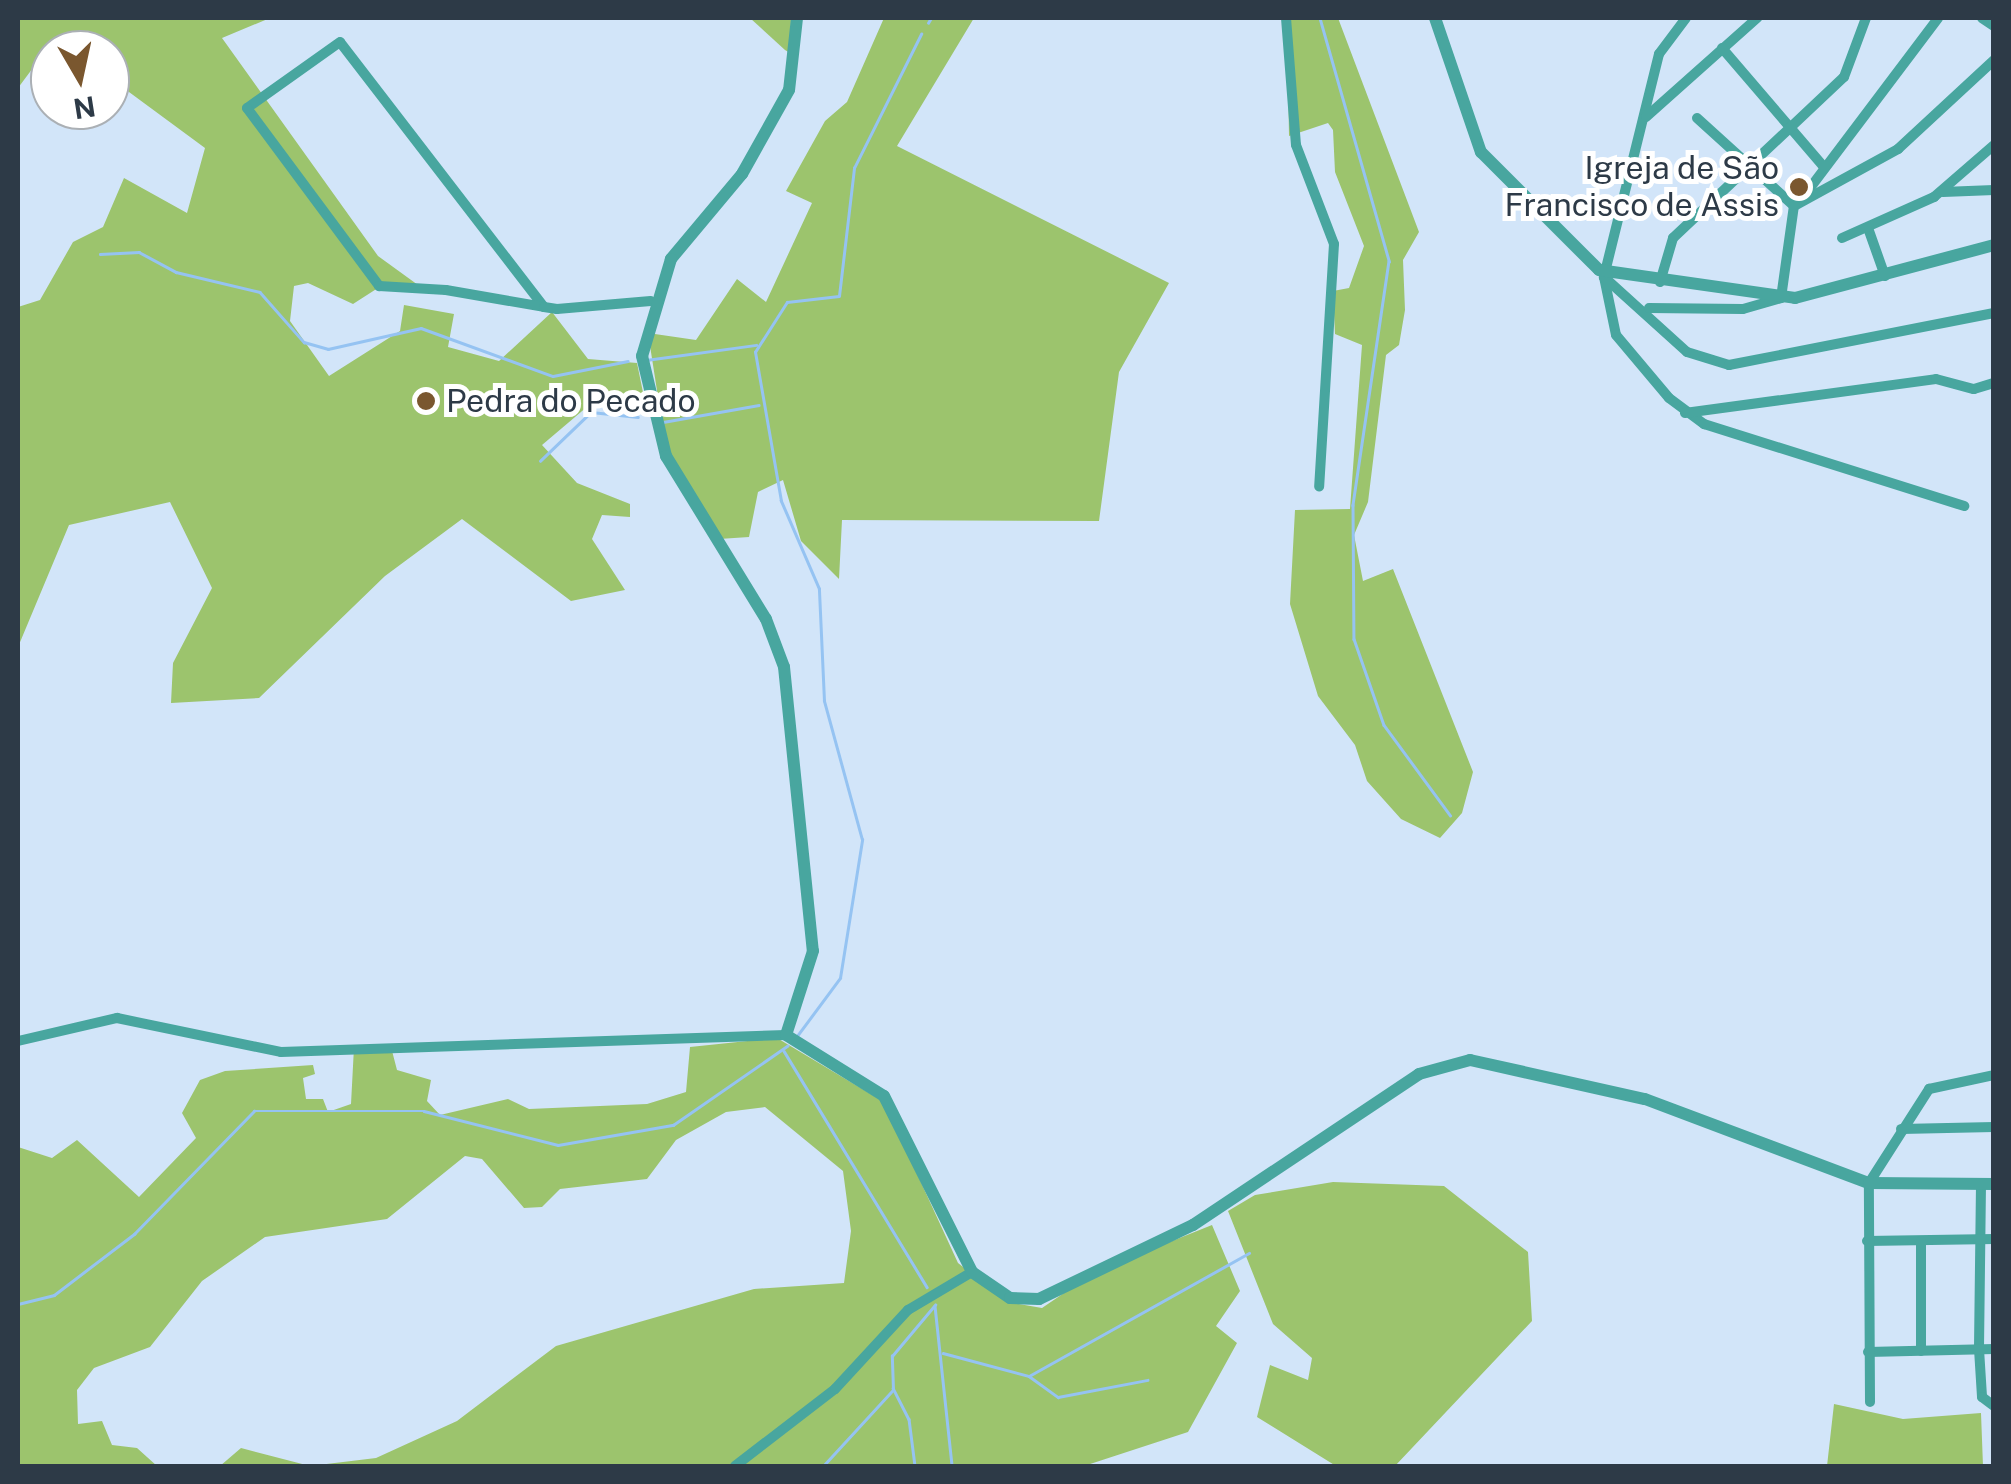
<!DOCTYPE html>
<meta charset="utf-8">
<style>
body{margin:0}
#map{position:relative;width:2011px;height:1484px;overflow:hidden;background:#d2e5f9;font-family:"Public Sans",sans-serif}
div>[style]{position:absolute}
[style*='--x']{left:calc(var(--x)*1px);top:calc(var(--y)*1px);width:calc(var(--w)*1px);rotate:calc(var(--a)*1deg)}
.green>*{inset:0;background:#9cc46d}
.stream>*{height:2.5px;margin:-1.25px;padding:0 1.25px;transform-origin:1.25px;border-radius:1.25px;background:#95c3f2}
.minor>*{height:10px;margin:-5px;padding:0 5px;transform-origin:5px;border-radius:5px;background:#48a69f}
.tertiary>*{height:12px;margin:-6px;padding:0 6px;transform-origin:6px;border-radius:6px;background:#48a69f}
.dots>*{width:28px;height:28px;translate:-50% -50%;box-sizing:border-box;border:5px solid #fff;border-radius:50%}
span{translate:-50% -50%;white-space:nowrap;text-align:center;line-height:1.15;-webkit-text-stroke:10px #fff;paint-order:stroke}
.poi-label{font-size:32px;color:#2d3a47}
.right{translate:-100% -50%;text-align:right}
.left{translate:0 -50%;text-align:left}
.frame{position:absolute;inset:0;border:20px solid #2d3a47;pointer-events:none}
.north{position:absolute;left:30px;top:30px;width:100px;height:100px;box-sizing:border-box;background:#fff;border:2px solid #abb0b5;border-radius:50%;rotate:171deg;font-size:28px;font-weight:700;line-height:40px;text-align:center;color:#2d3a47}
.north::after{content:'';display:block;margin:auto;width:35px;height:45px;background:#7a572f;clip-path:polygon(50% 0,100% 100%,50% 72%,0 100%)}
</style>
<div id="map">
<div class="green">
<div style="clip-path:polygon(18px 18px,270px 18px,222px 38px,378px 256px,418px 285px,381px 286px,353px 304px,308px 283px,294px 286px,290px 321px,329px 376px,400px 331px,404px 305px,454px 314px,448px 347px,499px 361px,552px 312px,588px 359px,637px 363px,648px 417px,601px 395px,542px 445px,577px 483px,630px 504px,630px 517px,602px 515px,592px 539px,625px 590px,571px 601px,462px 519px,385px 576px,259px 698px,171px 703px,173px 663px,212px 588px,170px 502px,69px 525px,18px 647px,18px 307px,40px 300px,73px 242px,103px 227px,124px 178px,187px 213px,205px 148px,110px 78px,110px 50px,85px 50px,78px 35px,44px 53px,18px 88px)"></div>
<div style="clip-path:polygon(750px 18px,791px 18px,790px 53px,785px 50px)"></div>
<div style="clip-path:polygon(884px 18px,974px 18px,897px 146px,1169px 283px,1119px 372px,1099px 521px,842px 520px,839px 579px,801px 541px,783px 480px,758px 492px,749px 537px,719px 539px,666px 448px,648px 333px,696px 340px,737px 279px,766px 302px,812px 203px,786px 191px,825px 121px,847px 102px)"></div>
<div style="clip-path:polygon(1287px 18px,1338px 18px,1419px 232px,1403px 260px,1405px 310px,1399px 345px,1386px 355px,1368px 502px,1354px 535px,1363px 581px,1393px 569px,1473px 772px,1462px 813px,1440px 838px,1401px 819px,1367px 781px,1355px 745px,1318px 696px,1290px 604px,1295px 510px,1350px 509px,1362px 345px,1335px 334px,1333px 291px,1349px 288px,1364px 246px,1335px 172px,1333px 130px,1328px 123px,1289px 136px)"></div>
<div style="clip-path:polygon(777px 1038px,884px 1102px,958px 1263px,1008px 1302px,1042px 1308px,1095px 1272px,1212px 1225px,1240px 1291px,1216px 1326px,1237px 1343px,1188px 1432px,1084px 1466px,220px 1466px,241px 1448px,310px 1466px,376px 1458px,457px 1421px,556px 1346px,754px 1289px,844px 1283px,851px 1231px,843px 1171px,765px 1107px,726px 1112px,676px 1140px,647px 1179px,560px 1189px,542px 1207px,524px 1208px,482px 1159px,465px 1156px,387px 1219px,265px 1237px,202px 1281px,150px 1347px,94px 1368px,77px 1390px,78px 1424px,102px 1421px,112px 1445px,137px 1448px,157px 1466px,18px 1466px,18px 1147px,52px 1158px,77px 1140px,139px 1197px,196px 1138px,182px 1113px,200px 1080px,225px 1071px,313px 1065px,315px 1074px,303px 1078px,306px 1099px,323px 1099px,328px 1112px,351px 1104px,354px 1047px,391px 1047px,397px 1070px,431px 1080px,427px 1101px,440px 1115px,508px 1099px,529px 1109px,647px 1104px,686px 1092px,690px 1047px)"></div>
<div style="clip-path:polygon(1333px 1182px,1444px 1186px,1528px 1252px,1532px 1321px,1395px 1466px,1336px 1466px,1257px 1417px,1270px 1365px,1308px 1380px,1312px 1358px,1273px 1324px,1228px 1211px,1255px 1195px)"></div>
<div style="clip-path:polygon(1834px 1404px,1903px 1419px,1981px 1413px,1983px 1466px,1827px 1466px)"></div>
</div>
<div class="stream">
<div style="--x:1320;--y:18;--w:253;--a:74.1"></div>
<div style="--x:1389;--y:261;--w:247;--a:98.4"></div>
<div style="--x:1353;--y:505;--w:134;--a:89.6"></div>
<div style="--x:1354;--y:639;--w:91;--a:70.8"></div>
<div style="--x:1384;--y:725;--w:112;--a:53.7"></div>
<div style="--x:928;--y:23;--w:6;--a:-59"></div>
<div style="--x:100;--y:254;--w:39;--a:-3"></div>
<div style="--x:139;--y:252;--w:42;--a:28.4"></div>
<div style="--x:176;--y:272;--w:86;--a:13.4"></div>
<div style="--x:260;--y:292;--w:67;--a:48.7"></div>
<div style="--x:304;--y:342;--w:25;--a:16"></div>
<div style="--x:328;--y:349;--w:95;--a:-12.7"></div>
<div style="--x:421;--y:328;--w:140;--a:20"></div>
<div style="--x:553;--y:376;--w:76;--a:-11.3"></div>
<div style="--x:646;--y:360;--w:111;--a:-7.8"></div>
<div style="--x:663;--y:422;--w:97;--a:-10"></div>
<div style="--x:540;--y:461;--w:71;--a:-43.9"></div>
<div style="--x:591;--y:412;--w:47;--a:6.1"></div>
<div style="--x:797;--y:1036;--w:72;--a:-53.4"></div>
<div style="--x:840;--y:978;--w:140;--a:-80.9"></div>
<div style="--x:862;--y:840;--w:144;--a:-105.3"></div>
<div style="--x:824;--y:701;--w:112;--a:-92.6"></div>
<div style="--x:819;--y:589;--w:96;--a:-113.4"></div>
<div style="--x:781;--y:501;--w:151;--a:-99.9"></div>
<div style="--x:755;--y:352;--w:59;--a:-57.4"></div>
<div style="--x:787;--y:302;--w:52;--a:-6.6"></div>
<div style="--x:839;--y:296;--w:129;--a:-83.3"></div>
<div style="--x:854;--y:168;--w:150;--a:-63.4"></div>
<div style="--x:784;--y:1051;--w:276;--a:58.8"></div>
<div style="--x:18;--y:1304;--w:37;--a:-14"></div>
<div style="--x:54;--y:1295;--w:101;--a:-37.3"></div>
<div style="--x:134;--y:1234;--w:172;--a:-45.7"></div>
<div style="--x:254;--y:1111;--w:170;--a:0"></div>
<div style="--x:424;--y:1111;--w:138;--a:14.2"></div>
<div style="--x:558;--y:1145;--w:117;--a:-9.9"></div>
<div style="--x:673;--y:1125;--w:139;--a:-34.7"></div>
<div style="--x:935;--y:1306;--w:161;--a:83.9"></div>
<div style="--x:943;--y:1353;--w:89;--a:15"></div>
<div style="--x:1029;--y:1376;--w:36;--a:36"></div>
<div style="--x:1058;--y:1397;--w:91;--a:-10.8"></div>
<div style="--x:1029;--y:1376;--w:252;--a:-29.2"></div>
<div style="--x:893;--y:1388;--w:35;--a:63"></div>
<div style="--x:909;--y:1419;--w:47;--a:82.7"></div>
<div style="--x:823;--y:1466;--w:103;--a:-47.4"></div>
<div style="--x:893;--y:1390;--w:34;--a:-92"></div>
<div style="--x:892;--y:1356;--w:67;--a:-49.9"></div>
</div>
<div class="minor">
<div style="--x:1286;--y:18;--w:127;--a:85.5"></div>
<div style="--x:1296;--y:145;--w:106;--a:69"></div>
<div style="--x:1334;--y:244;--w:243;--a:93.5"></div>
<div style="--x:1686;--y:18;--w:45;--a:126.9"></div>
<div style="--x:1659;--y:54;--w:230;--a:103.9"></div>
<div style="--x:1604;--y:277;--w:59;--a:78.3"></div>
<div style="--x:1616;--y:335;--w:82;--a:49.9"></div>
<div style="--x:1669;--y:398;--w:44;--a:36.6"></div>
<div style="--x:1704;--y:424;--w:273;--a:17.5"></div>
<div style="--x:1982;--y:18;--w:14;--a:34"></div>
<div style="--x:1722;--y:48;--w:157;--a:49.4"></div>
<div style="--x:1646;--y:117;--w:149;--a:-41.7"></div>
<div style="--x:1697;--y:118;--w:131;--a:42.2"></div>
<div style="--x:1807;--y:192;--w:218;--a:-53"></div>
<div style="--x:1943;--y:192;--w:51;--a:-2.2"></div>
<div style="--x:1868;--y:228;--w:51;--a:70.5"></div>
<div style="--x:1842;--y:238;--w:101;--a:-24"></div>
<div style="--x:1934;--y:197;--w:79;--a:-40.9"></div>
<div style="--x:1604;--y:277;--w:112;--a:42.1"></div>
<div style="--x:1687;--y:352;--w:44;--a:17.2"></div>
<div style="--x:1729;--y:365;--w:270;--a:-11.1"></div>
<div style="--x:1660;--y:282;--w:46;--a:-73.5"></div>
<div style="--x:1673;--y:238;--w:235;--a:-43.3"></div>
<div style="--x:1844;--y:77;--w:63;--a:-69.6"></div>
<div style="--x:544;--y:307;--w:334;--a:-127.6"></div>
<div style="--x:340;--y:42;--w:114;--a:144.6"></div>
<div style="--x:247;--y:108;--w:222;--a:53.4"></div>
<div style="--x:379;--y:286;--w:67;--a:3.4"></div>
<div style="--x:446;--y:290;--w:99;--a:9.8"></div>
<div style="--x:544;--y:307;--w:13;--a:9"></div>
<div style="--x:557;--y:309;--w:94;--a:-4.9"></div>
<div style="--x:1649;--y:308;--w:94;--a:0.6"></div>
<div style="--x:1743;--y:309;--w:40;--a:-16"></div>
<div style="--x:1781;--y:298;--w:93;--a:-82"></div>
<div style="--x:1794;--y:206;--w:119;--a:-28.7"></div>
<div style="--x:1898;--y:149;--w:131;--a:-42.8"></div>
<div style="--x:1685;--y:413;--w:253;--a:-7.7"></div>
<div style="--x:1936;--y:379;--w:39;--a:15"></div>
<div style="--x:1974;--y:389;--w:21;--a:-17"></div>
<div style="--x:18;--y:1041;--w:102;--a:-13.1"></div>
<div style="--x:117;--y:1018;--w:167;--a:11.7"></div>
<div style="--x:281;--y:1052;--w:505;--a:-1.93"></div>
<div style="--x:1901;--y:1129;--w:93;--a:-1.2"></div>
<div style="--x:1981;--y:1184;--w:165;--a:90.7"></div>
<div style="--x:1979;--y:1349;--w:48;--a:86.4"></div>
<div style="--x:1982;--y:1397;--w:15;--a:37"></div>
<div style="--x:1867;--y:1241;--w:127;--a:-0.9"></div>
<div style="--x:1921;--y:1351;--w:110;--a:-90"></div>
<div style="--x:1868;--y:1352;--w:126;--a:-1.4"></div>
<div style="--x:1870;--y:1402;--w:219;--a:-90.3"></div>
<div style="--x:1869;--y:1183;--w:112;--a:-57.4"></div>
<div style="--x:1929;--y:1089;--w:66;--a:-12.2"></div>
<div style="--x:735;--y:1466;--w:126;--a:-37.6"></div>
<div style="--x:835;--y:1389;--w:108;--a:-47.3"></div>
<div style="--x:908;--y:1310;--w:74;--a:-30.7"></div>
</div>
<div class="tertiary">
<div style="--x:797;--y:18;--w:72;--a:96.3"></div>
<div style="--x:789;--y:90;--w:96;--a:119.2"></div>
<div style="--x:742;--y:174;--w:111;--a:129.9"></div>
<div style="--x:671;--y:259;--w:101;--a:106.6"></div>
<div style="--x:642;--y:356;--w:103;--a:76.5"></div>
<div style="--x:666;--y:456;--w:191;--a:58.5"></div>
<div style="--x:766;--y:619;--w:51;--a:69.4"></div>
<div style="--x:784;--y:667;--w:285;--a:84.2"></div>
<div style="--x:813;--y:951;--w:88;--a:107.8"></div>
<div style="--x:786;--y:1035;--w:115;--a:31.9"></div>
<div style="--x:884;--y:1096;--w:197;--a:63.4"></div>
<div style="--x:972;--y:1272;--w:46;--a:34.4"></div>
<div style="--x:1010;--y:1298;--w:29;--a:2"></div>
<div style="--x:1039;--y:1299;--w:171;--a:-25.7"></div>
<div style="--x:1193;--y:1225;--w:272;--a:-33.7"></div>
<div style="--x:1419;--y:1074;--w:53;--a:-15.4"></div>
<div style="--x:1470;--y:1060;--w:179;--a:12.6"></div>
<div style="--x:1645;--y:1099;--w:239;--a:20.6"></div>
<div style="--x:1869;--y:1183;--w:125;--a:0.5"></div>
<div style="--x:1435;--y:18;--w:142;--a:71.1"></div>
<div style="--x:1481;--y:152;--w:167;--a:45"></div>
<div style="--x:1599;--y:270;--w:198;--a:8.1"></div>
<div style="--x:1795;--y:298;--w:206;--a:-14.9"></div>
</div>
<div class="dots">
<div style="left:1799px;top:187px;background:#7a572f"></div>
<div style="left:426px;top:401px;background:#7a572f"></div>
</div>
<div class="poi-label">
<span class="right" style="left:1779px;top:187px">Igreja de São<br>Francisco de Assis</span>
<span class="left" style="left:446px;top:401px">Pedra do Pecado</span>
</div>
<div class="frame"></div>
<div class="north">N</div>
</div>
